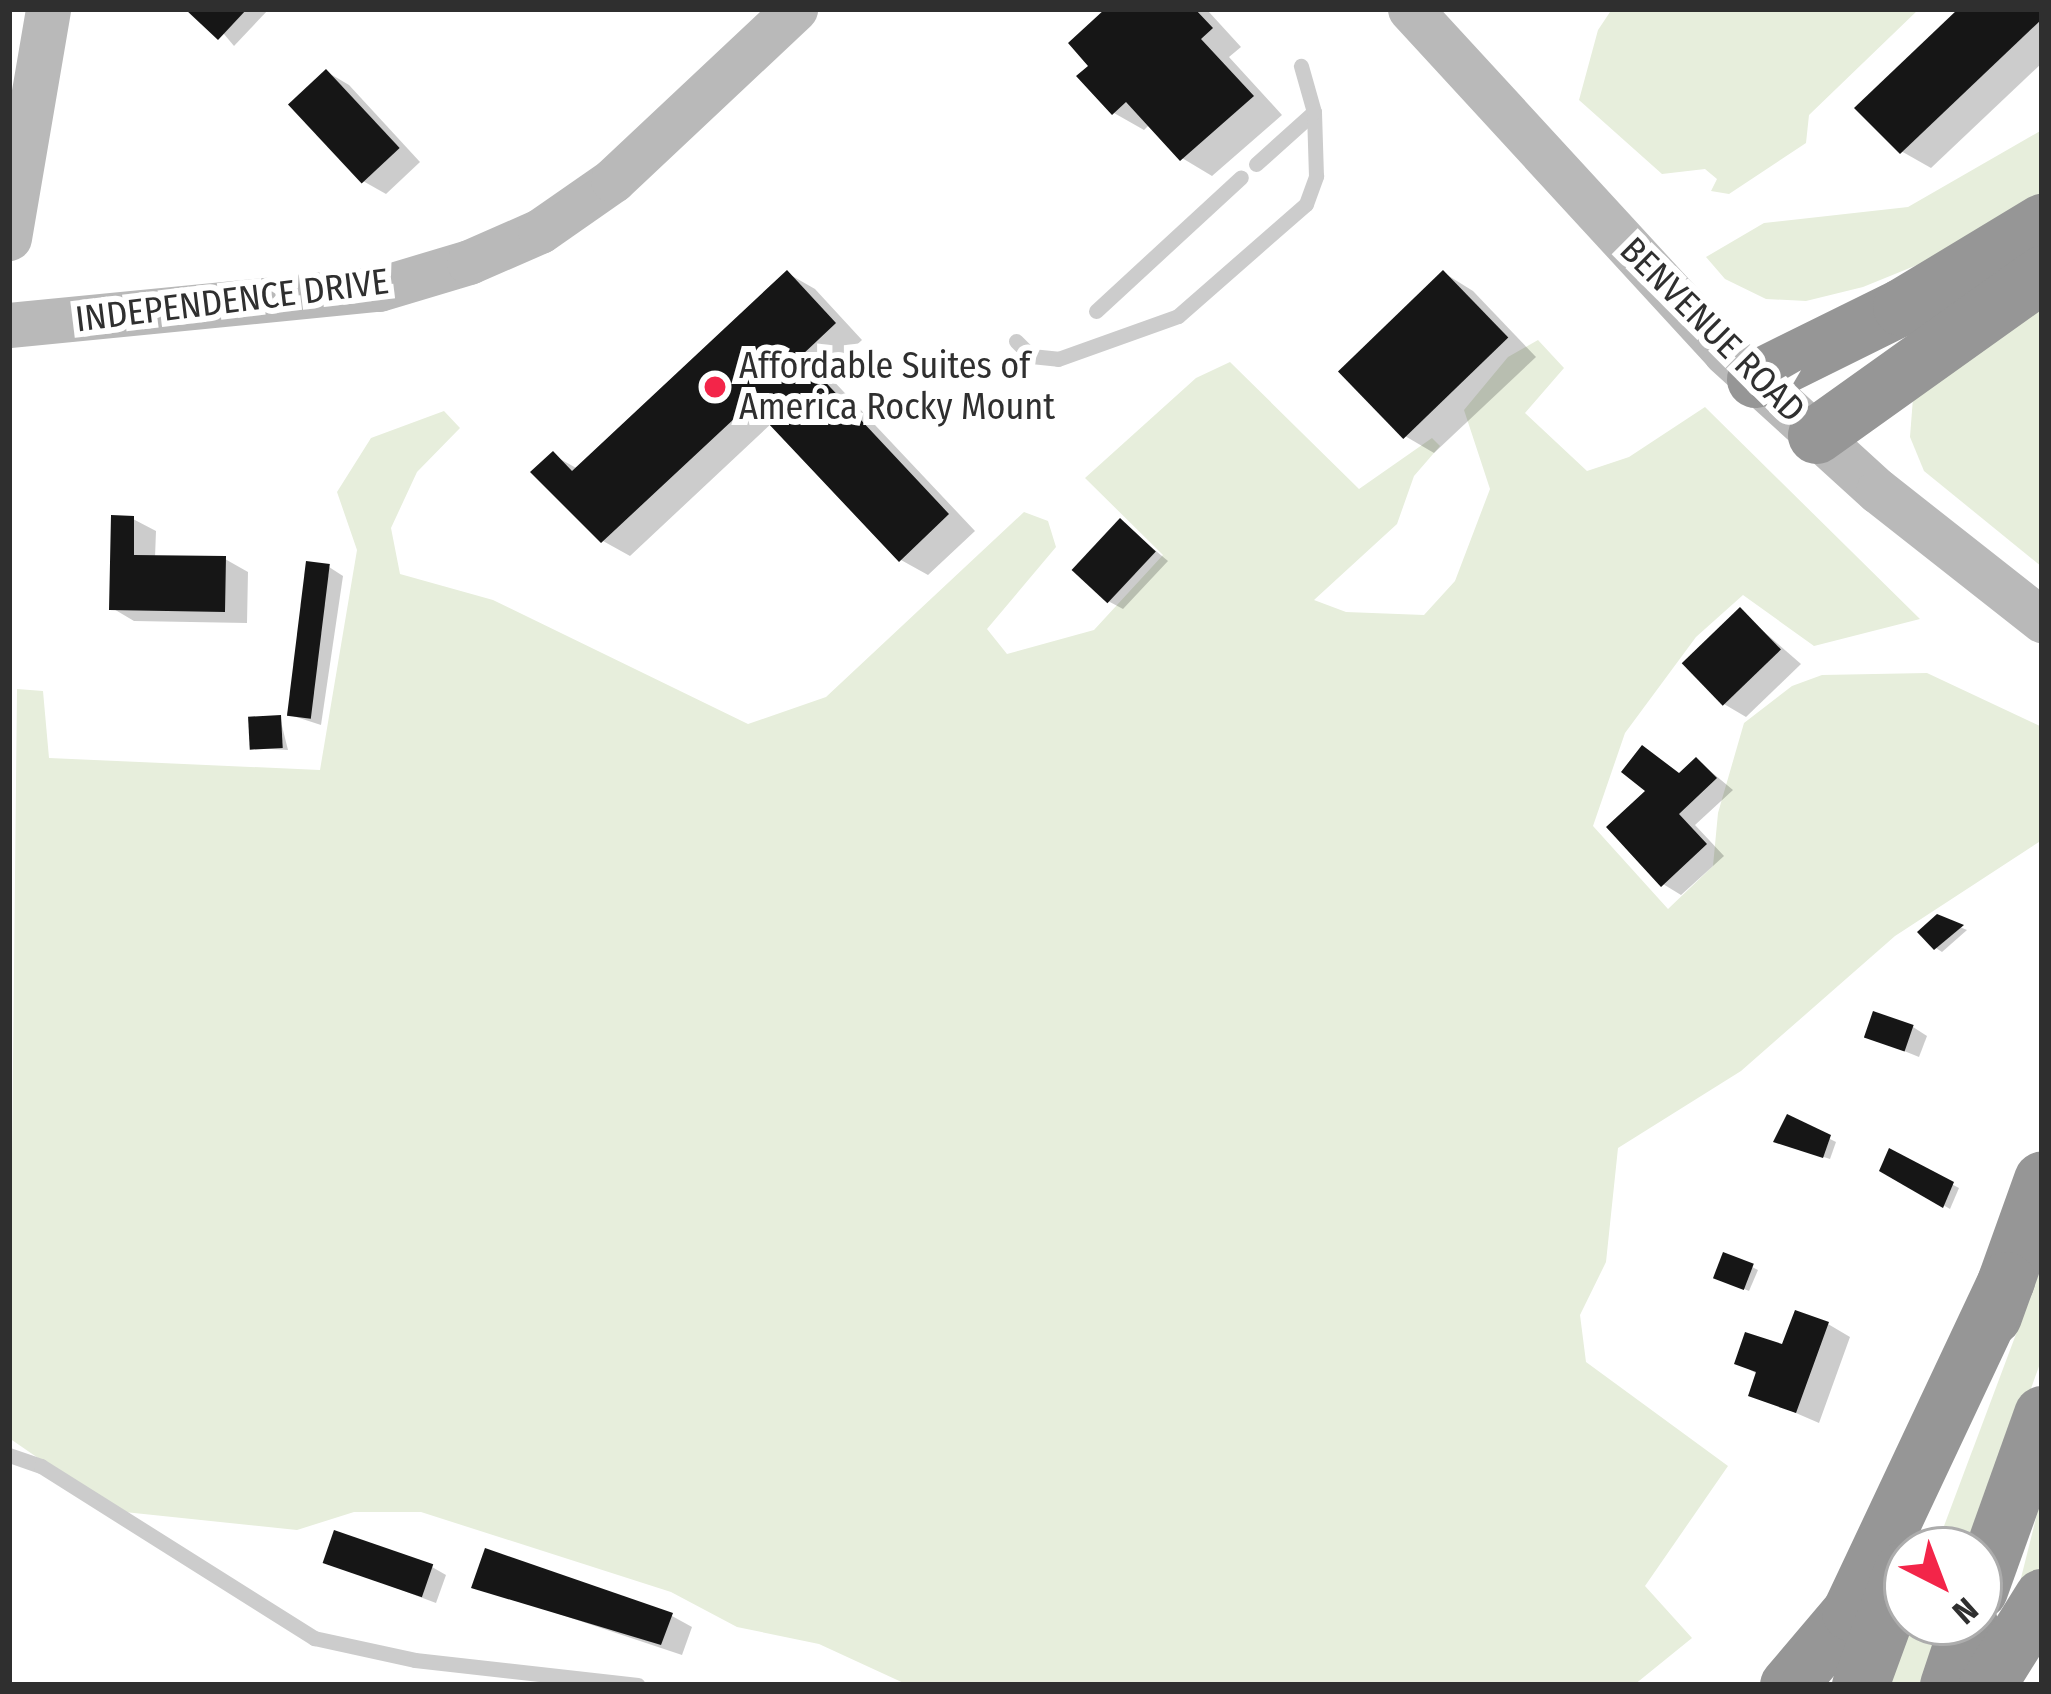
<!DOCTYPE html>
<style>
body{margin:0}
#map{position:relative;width:2051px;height:1694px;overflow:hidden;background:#fff;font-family:"Fira Sans Condensed",sans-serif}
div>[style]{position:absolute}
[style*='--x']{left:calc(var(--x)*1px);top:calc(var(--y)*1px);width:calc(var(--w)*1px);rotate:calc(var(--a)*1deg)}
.green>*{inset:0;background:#e7eedc}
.shadow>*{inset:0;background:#0003}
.building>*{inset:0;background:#161616;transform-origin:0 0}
.lane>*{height:15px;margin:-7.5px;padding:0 7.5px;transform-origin:7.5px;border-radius:7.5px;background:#ccc}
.secondary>*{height:45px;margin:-22.5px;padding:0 22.5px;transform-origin:22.5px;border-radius:22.5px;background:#b9b9b9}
.highway>*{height:57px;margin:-28.5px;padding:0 28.5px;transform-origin:28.5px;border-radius:28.5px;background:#969696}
.dots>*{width:33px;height:33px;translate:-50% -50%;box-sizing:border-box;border:6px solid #fff;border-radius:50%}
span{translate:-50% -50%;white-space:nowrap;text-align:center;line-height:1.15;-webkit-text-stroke:12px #fff;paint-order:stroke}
.street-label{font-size:36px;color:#2f2f2f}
.poi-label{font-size:36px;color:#2f2f2f}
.left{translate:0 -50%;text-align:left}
.frame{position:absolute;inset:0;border:12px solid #2f2f2f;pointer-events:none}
.north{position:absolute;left:1883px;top:1526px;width:120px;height:120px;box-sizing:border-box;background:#fff;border:3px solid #acacac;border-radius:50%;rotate:138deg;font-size:33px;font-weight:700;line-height:48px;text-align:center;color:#2f2f2f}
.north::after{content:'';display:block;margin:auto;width:42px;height:54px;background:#f32549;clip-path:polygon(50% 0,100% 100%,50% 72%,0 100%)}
</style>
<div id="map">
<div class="green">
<div style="clip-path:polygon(1612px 9px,1919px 9px,1809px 115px,1806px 143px,1729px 194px,1711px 191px,1717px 179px,1705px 169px,1662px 174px,1579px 100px,1598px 30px)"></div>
<div style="clip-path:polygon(2042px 130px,2042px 200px,1976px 241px,1863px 287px,1806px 301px,1766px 299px,1725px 279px,1706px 257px,1764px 223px,1908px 207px)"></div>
<div style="clip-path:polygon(2042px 293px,2042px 567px,1924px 471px,1910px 437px,1913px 398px)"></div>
<div style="clip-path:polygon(1538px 340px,1564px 368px,1525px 413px,1587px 471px,1629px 457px,1705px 407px,1920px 619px,1814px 646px,1743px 595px,1696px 637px,1625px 733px,1593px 826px,1668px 909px,1713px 866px,1718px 813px,1744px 723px,1792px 686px,1822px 675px,1927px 673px,2042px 727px,2042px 840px,1895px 936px,1741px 1071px,1618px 1148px,1606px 1262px,1580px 1315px,1586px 1362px,1728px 1466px,1645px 1586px,1692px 1638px,1634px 1685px,908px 1685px,819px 1644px,737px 1627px,671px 1592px,421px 1512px,354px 1512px,297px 1530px,115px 1511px,9px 1438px,17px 689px,43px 691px,49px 758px,320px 770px,357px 550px,337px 492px,371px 438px,444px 411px,460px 428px,417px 472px,391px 528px,400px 574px,493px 600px,748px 724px,826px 697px,1024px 512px,1048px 521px,1056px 547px,987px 629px,1007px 654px,1094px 630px,1163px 555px,1085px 478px,1196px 378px,1230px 362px,1359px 489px,1432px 438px,1440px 446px,1414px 476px,1397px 524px,1314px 600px,1346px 612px,1424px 615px,1455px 581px,1490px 489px,1464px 410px,1508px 357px)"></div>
<div style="clip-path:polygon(2042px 1265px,2042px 1358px,1973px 1550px,1935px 1550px)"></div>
<div style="clip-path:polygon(2042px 1494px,2042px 1572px,2017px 1594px)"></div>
<div style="clip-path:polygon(1907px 1622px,1947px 1622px,1923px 1685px,1884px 1685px)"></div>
</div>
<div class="shadow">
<div style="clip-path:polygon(203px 9px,269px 9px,234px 46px)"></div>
<div style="clip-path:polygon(1110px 9px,1209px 12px,1241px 47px,1229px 57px,1282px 115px,1212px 176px,1182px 158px,1150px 124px,1144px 130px,1114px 113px,1092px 66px)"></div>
<div style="clip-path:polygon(1962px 9px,2042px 9px,2042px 63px,1931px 168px,1901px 151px)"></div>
<div style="clip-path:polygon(327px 72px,349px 85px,420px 162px,386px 194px,363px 181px,292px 104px)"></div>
<div style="clip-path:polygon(787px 273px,815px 289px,862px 340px,826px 373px,975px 531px,928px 575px,901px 560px,772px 423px,630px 556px,603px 541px,553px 455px,578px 469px)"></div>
<div style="clip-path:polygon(1444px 273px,1473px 291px,1536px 357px,1434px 453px,1405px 436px)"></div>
<div style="clip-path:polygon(133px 519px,156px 531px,155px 558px,225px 559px,248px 572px,247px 623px,134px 621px,112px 608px)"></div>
<div style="clip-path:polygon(1121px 522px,1168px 561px,1123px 609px,1108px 601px)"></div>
<div style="clip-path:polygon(329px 567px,343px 576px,321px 725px,287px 714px)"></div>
<div style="clip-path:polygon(1740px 611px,1801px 664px,1746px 717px,1724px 704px)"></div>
<div style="clip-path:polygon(280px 718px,288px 750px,253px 748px)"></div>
<div style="clip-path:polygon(1697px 760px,1733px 790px,1695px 825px,1724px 856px,1681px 895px,1663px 884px,1681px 775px)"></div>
<div style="clip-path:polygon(1938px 918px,1967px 930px,1942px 952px,1936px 948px)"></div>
<div style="clip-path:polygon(1913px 1027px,1927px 1036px,1919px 1057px,1867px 1036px)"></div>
<div style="clip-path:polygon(1788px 1118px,1836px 1142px,1830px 1159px,1783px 1144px)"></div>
<div style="clip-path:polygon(1890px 1152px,1959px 1188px,1950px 1209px,1883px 1170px)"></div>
<div style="clip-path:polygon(1752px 1267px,1758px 1270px,1749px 1291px,1721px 1279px)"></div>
<div style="clip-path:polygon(1828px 1324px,1850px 1337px,1819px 1423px,1752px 1394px,1759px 1375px,1738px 1363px)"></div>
<div style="clip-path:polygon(327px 1562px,432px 1567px,446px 1575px,436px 1603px)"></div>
<div style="clip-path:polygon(475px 1586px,672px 1616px,692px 1627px,682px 1655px)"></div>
</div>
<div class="building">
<div style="clip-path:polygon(185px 9px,247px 9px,218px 40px)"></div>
<div style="clip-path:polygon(1105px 9px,1195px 9px,1213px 28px,1201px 39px,1254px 96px,1180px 161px,1126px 102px,1112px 115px,1076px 76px,1088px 66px,1068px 43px)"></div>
<div style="clip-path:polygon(1958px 9px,2042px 9px,2042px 19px,1900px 154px,1854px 108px)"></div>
<div style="left:326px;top:69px;width:108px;height:52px;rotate:47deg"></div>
<div style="clip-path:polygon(787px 270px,836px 323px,801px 356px,949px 514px,899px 562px,750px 404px,601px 543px,530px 472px,553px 451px,572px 471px)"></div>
<div style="left:1443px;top:270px;width:94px;height:146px;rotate:46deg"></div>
<div style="clip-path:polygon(111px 515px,134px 516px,134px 555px,226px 556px,225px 612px,109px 610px)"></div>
<div style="left:1120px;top:518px;width:49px;height:71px;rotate:43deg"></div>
<div style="left:306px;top:561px;width:24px;height:156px;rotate:7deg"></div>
<div style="left:1740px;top:607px;width:59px;height:81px;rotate:46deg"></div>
<div style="left:281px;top:715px;width:33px;height:33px;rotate:87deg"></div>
<div style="clip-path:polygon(1642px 745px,1679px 773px,1696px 757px,1717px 778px,1679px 814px,1707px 844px,1661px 887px,1606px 827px,1645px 791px,1621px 772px)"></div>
<div style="clip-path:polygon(1937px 914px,1964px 925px,1934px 950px,1917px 932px)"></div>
<div style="left:1873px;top:1011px;width:43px;height:28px;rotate:19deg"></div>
<div style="clip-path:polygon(1787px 1114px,1831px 1135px,1823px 1158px,1773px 1142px)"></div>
<div style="clip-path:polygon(1889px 1148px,1954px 1182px,1943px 1208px,1879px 1171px)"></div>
<div style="left:1723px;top:1252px;width:33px;height:28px;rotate:21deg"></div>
<div style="clip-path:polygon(1795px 1310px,1829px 1322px,1796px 1413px,1748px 1396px,1756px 1372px,1734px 1364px,1745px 1332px,1782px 1344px)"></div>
<div style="left:334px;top:1530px;width:105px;height:35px;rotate:19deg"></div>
<div style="clip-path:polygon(485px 1548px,673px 1613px,661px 1645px,471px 1588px)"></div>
</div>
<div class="lane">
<div style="--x:1256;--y:164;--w:78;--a:-41.9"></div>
<div style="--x:1096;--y:311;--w:197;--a:-42.7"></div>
<div style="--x:1016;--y:341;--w:21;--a:45"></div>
<div style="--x:1031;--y:356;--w:27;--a:6"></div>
<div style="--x:1058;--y:359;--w:127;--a:-19.7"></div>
<div style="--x:1178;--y:316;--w:170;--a:-41.2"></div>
<div style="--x:1306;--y:204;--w:30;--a:-70"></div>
<div style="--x:1316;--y:176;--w:64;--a:-91.8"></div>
<div style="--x:1314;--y:112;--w:48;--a:-105.8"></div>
<div style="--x:9;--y:1455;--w:34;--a:19"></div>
<div style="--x:41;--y:1466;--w:323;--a:32.2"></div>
<div style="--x:314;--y:1638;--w:103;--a:12.3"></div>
<div style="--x:415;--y:1660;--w:224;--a:6.4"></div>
</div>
<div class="secondary">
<div style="--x:1410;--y:9;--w:466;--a:47.4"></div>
<div style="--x:1725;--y:352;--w:207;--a:42.3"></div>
<div style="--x:1878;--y:491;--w:209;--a:38.2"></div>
<div style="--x:9;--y:238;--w:232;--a:-80.3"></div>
<div style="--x:9;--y:325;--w:372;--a:-5.6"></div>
<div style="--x:379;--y:289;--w:94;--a:-16.7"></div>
<div style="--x:469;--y:262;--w:77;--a:-23.6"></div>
<div style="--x:540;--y:231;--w:89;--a:-34.9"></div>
<div style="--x:613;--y:180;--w:250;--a:-43.2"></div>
</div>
<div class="highway">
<div style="--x:1755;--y:379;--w:163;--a:-26.3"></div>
<div style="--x:1901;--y:307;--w:165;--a:-31.1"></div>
<div style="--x:1816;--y:435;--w:277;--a:-35.5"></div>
<div style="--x:1993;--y:1316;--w:145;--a:-70.3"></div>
<div style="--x:1979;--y:1590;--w:187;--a:-70.3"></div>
<div style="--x:1788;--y:1685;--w:96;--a:-49.7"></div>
<div style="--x:1850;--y:1612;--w:367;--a:-64.8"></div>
<div style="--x:1860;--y:1685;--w:122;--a:-69.9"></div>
<div style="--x:1948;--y:1685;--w:66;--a:-71.6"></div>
<div style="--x:1987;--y:1685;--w:104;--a:-58"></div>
</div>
<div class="dots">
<div style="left:715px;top:387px;background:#f32549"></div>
</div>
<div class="street-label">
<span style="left:232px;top:301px;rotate:-7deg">INDEPENDENCE DRIVE</span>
<span style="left:1712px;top:330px;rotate:45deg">BENVENUE ROAD</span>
</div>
<div class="poi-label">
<span class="left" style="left:739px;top:387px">Affordable Suites of<br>America Rocky Mount</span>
</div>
<div class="frame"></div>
<div class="north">N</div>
</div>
